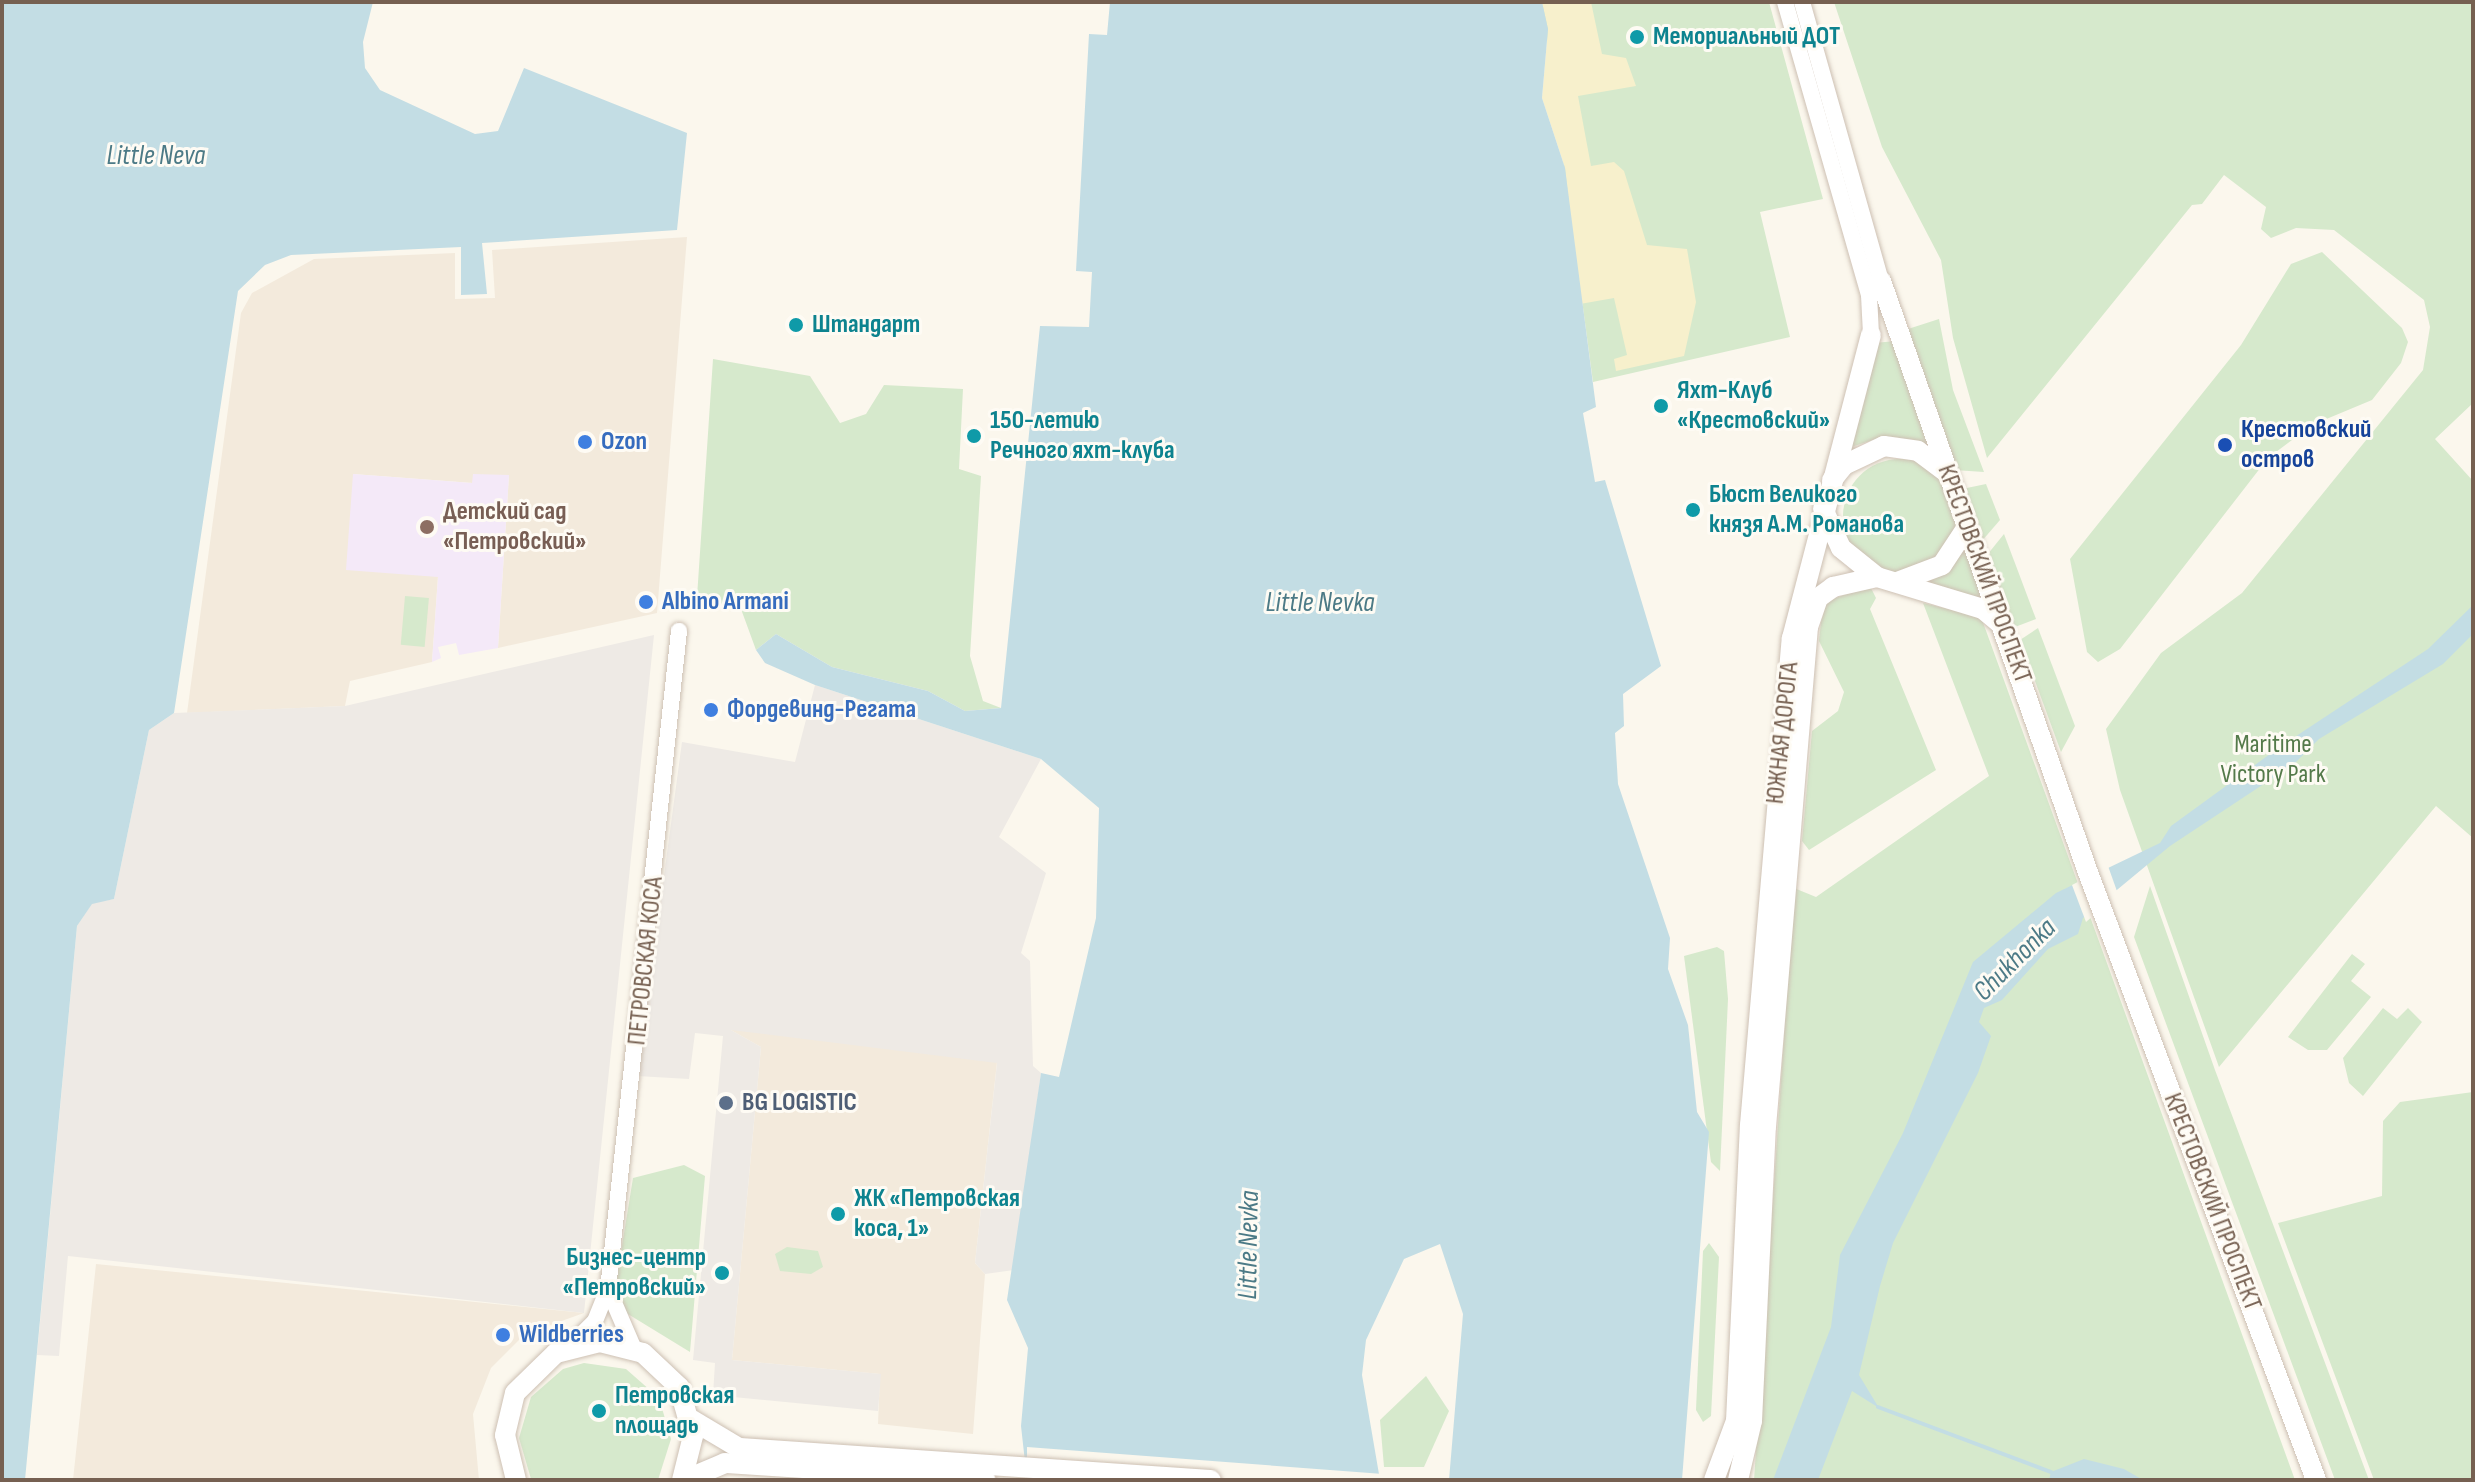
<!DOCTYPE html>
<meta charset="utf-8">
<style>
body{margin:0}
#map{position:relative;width:2475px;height:1482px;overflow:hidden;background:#fbf7ed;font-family:"Sofia Sans Condensed",sans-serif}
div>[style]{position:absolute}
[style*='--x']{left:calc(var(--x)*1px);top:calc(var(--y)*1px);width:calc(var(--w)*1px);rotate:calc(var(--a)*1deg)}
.residential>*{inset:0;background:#f3eadc}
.industrial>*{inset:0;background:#eeeae5}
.education>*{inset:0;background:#f4e9f8}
.green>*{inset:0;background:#d6e9cc;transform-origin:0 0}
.round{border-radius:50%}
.sand>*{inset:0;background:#f7f0cc}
.water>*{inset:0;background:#c3dde4}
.pier>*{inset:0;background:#fbf7ed}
.stream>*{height:4px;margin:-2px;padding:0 2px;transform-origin:2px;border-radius:2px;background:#c3dde4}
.roads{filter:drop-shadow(0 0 2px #cdc0b3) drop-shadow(0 0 2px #cdc0b3)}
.minor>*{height:16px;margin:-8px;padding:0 8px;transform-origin:8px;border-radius:8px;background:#fff}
.tertiary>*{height:20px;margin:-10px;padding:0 10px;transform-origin:10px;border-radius:10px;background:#fff}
.dots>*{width:22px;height:22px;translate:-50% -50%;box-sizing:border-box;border:4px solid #fefbf4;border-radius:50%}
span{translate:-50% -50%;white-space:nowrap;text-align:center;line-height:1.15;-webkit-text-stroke:6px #fefbf4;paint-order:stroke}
.culture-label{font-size:26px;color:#0d838f;font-weight:700}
.left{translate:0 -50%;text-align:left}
.right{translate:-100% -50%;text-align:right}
.transit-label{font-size:26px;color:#164399;font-weight:700}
.shop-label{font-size:26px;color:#366cbe;font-weight:700}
.education-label{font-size:26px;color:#785e54;font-weight:700}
.street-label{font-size:26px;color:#766051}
.park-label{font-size:26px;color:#547a4a}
.service-label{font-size:26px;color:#4e5e75;font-weight:700}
.water-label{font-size:28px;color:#4c7a86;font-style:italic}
.frame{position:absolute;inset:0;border:4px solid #766051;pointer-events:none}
</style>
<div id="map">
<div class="residential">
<div style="clip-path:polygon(687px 237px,657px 613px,498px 648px,509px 475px,473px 475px,473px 483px,353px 474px,438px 576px,432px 662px,350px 681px,345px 706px,187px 713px,241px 313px,252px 293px,314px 259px,455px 253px,455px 299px,495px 298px,492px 250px)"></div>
<div style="clip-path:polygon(729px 1029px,997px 1062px,975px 1263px,985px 1274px,973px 1434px,878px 1424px,880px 1374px,732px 1360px,761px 1047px)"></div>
<div style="clip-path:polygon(96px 1264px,584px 1313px,525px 1334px,491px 1368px,473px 1414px,479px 1480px,73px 1480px)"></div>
</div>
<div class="industrial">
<div style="clip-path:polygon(654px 635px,584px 1313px,68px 1256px,59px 1356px,37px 1355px,77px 926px,92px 903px,114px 899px,149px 730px,174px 713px,345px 706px)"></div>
<div style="clip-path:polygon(815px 685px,1041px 759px,999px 837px,1046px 873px,1021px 953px,1030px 961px,1033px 1066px,1041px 1073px,1014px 1270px,985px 1274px,975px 1263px,997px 1063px,731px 1030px,761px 1047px,732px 1360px,881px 1374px,878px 1411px,713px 1395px,715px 1363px,693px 1360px,723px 1036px,695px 1033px,689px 1079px,637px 1076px,682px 742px,795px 762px)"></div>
</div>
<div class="education">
<div style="clip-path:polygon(353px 474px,472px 483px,473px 474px,509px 475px,498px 648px,459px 655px,456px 643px,438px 647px,441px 658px,432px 662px,438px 577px,346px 570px)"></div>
</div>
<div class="green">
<div style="clip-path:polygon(1542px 2px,1769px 2px,1823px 199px,1760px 212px,1790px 337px,1593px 382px)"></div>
<div style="clip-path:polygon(1834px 2px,2473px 2px,2473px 403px,2435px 439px,2473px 481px,2473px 838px,2436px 806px,2219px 1067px,2120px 790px,2106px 729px,2161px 653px,2242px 593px,2423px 370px,2430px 327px,2424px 300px,2334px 230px,2296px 228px,2271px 238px,2261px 229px,2266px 207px,2224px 175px,2202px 204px,2192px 205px,1987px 458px,1953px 338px,1941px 260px,1882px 147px)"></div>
<div style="clip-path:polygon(2322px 252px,2402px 328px,2408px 342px,2401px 363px,2372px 400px,2312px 425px,2268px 458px,2120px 649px,2098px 662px,2087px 652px,2070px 559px,2241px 345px,2291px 264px)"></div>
<div style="clip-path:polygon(1939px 319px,1953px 390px,1984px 472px,1954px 470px,1908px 329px)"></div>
<div style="clip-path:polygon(1896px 341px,1929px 447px,1876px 439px,1851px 447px,1874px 343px)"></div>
<div style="clip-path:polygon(713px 359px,810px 376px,840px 423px,866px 414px,884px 385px,963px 389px,959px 469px,981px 476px,970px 656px,983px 701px,1001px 708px,965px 711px,928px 691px,832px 667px,776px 634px,756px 650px,741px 609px,697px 597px)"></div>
<div class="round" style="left:1843px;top:459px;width:114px;height:114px"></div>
<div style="clip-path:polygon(1986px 484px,2000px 520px,1981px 542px,1962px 489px)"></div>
<div style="clip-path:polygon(2004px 534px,2036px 619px,2015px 627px,1987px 555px)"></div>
<div style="clip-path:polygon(1966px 547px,1987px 605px,1917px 581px)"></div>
<div style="clip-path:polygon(1870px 586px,1876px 598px,1870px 609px,1936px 770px,1809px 850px,1802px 841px,1812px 731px,1838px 711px,1844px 692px,1819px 641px,1821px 622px,1827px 601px)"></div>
<div style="left:405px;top:596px;width:24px;height:49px;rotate:5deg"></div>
<div style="clip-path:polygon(1923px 603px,1981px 617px,2295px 1480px,1754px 1480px,1794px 888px,1816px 897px,1989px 776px)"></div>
<div style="clip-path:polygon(2038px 628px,2075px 726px,2061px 752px,2020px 640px)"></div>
<div style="clip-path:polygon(2150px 886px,2215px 1070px,2369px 1480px,2335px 1480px,2232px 1202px,2134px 937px)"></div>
<div style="clip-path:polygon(1717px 947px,1724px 951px,1728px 999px,1720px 1171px,1711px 1162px,1684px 956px)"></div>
<div style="clip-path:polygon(2352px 954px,2365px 964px,2351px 981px,2371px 997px,2327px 1050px,2308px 1050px,2288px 1037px)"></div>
<div style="clip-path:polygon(2383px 1008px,2397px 1019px,2408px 1008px,2422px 1022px,2363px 1096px,2349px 1083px,2343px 1058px)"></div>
<div style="clip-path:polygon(2473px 1092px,2473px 1480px,2374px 1480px,2278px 1223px,2382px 1196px,2383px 1121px,2400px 1102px)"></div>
<div style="clip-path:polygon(684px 1165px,705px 1176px,690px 1352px,623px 1311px,614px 1295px,633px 1178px)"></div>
<div style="clip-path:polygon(1709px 1243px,1719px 1257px,1711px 1416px,1703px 1422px,1696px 1410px,1703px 1251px)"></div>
<div style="clip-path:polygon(787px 1247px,818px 1251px,823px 1267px,811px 1274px,780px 1271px,775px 1254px)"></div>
<div style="clip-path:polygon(584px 1363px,626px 1369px,659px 1398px,671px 1439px,658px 1480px,531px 1479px,519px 1438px,531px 1397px,563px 1369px)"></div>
<div style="clip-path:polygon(1426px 1376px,1449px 1411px,1424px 1467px,1384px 1467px,1380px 1420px)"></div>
</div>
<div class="sand">
<div style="clip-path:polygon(1542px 2px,1591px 2px,1602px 54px,1626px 58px,1636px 86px,1578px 96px,1591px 166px,1614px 162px,1624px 171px,1647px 245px,1687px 249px,1696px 302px,1684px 356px,1616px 371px,1614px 359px,1627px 355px,1614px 298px,1580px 304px,1565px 168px,1542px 98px,1548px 29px)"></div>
</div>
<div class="water">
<div style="clip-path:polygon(2px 2px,373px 2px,363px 42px,365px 68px,380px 90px,475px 134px,498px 131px,524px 68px,687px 133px,677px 230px,482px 243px,487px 294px,461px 295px,461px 247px,291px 255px,265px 265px,238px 291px,174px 713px,149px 730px,114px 899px,92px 904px,77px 926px,25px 1480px,2px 1480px)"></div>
<div style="clip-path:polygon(1110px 2px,1542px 2px,1548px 29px,1542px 98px,1565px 168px,1596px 407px,1583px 413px,1595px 482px,1605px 480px,1661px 666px,1623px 694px,1624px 726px,1615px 733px,1618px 784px,1670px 938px,1668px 969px,1688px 1025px,1697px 1112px,1709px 1132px,1682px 1480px,1449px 1480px,1463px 1314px,1440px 1244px,1404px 1259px,1366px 1340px,1362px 1375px,1380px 1480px,1027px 1480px,1021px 1426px,1028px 1348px,1007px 1300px,1041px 1073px,1059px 1077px,1096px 918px,1099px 808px,1041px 759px,815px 685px,765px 663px,756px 650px,776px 634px,832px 667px,928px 691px,965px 711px,1001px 708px,1040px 326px,1089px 327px,1092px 272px,1076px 271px,1089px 34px,1107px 35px)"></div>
<div style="clip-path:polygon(2473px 605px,2473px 634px,2443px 664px,2319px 739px,2294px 764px,2170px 846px,2083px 918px,2078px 934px,2048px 949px,2002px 1000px,1984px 1008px,1979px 1022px,1991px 1036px,1978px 1073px,1893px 1243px,1880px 1286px,1859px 1375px,1879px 1408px,1852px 1391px,1818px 1480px,1773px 1480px,1831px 1327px,1840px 1255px,1903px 1133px,1973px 962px,2056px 893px,2160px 843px,2171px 826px,2281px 746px,2428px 649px)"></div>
<div style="clip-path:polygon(2084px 1459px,2124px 1469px,2143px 1480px,2049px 1480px,2051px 1472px)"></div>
</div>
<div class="pier">
<div style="clip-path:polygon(2108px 866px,2118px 894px,2086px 922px,2072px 885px)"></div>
<div style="clip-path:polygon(1027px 1447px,1383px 1474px,1384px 1480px,1027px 1480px)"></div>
</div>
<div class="stream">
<div style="--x:1878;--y:1407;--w:185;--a:20.6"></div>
</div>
<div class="roads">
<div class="minor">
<div style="--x:1785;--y:2;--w:305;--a:74"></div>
<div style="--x:1869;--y:295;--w:40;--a:87.1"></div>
<div style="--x:1802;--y:2;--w:290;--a:74.2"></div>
<div style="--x:609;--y:1291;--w:63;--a:66.7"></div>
<div style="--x:569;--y:1347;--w:37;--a:-45"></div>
<div style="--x:595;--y:1321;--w:35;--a:-68"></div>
<div style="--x:608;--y:1289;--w:662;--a:-83.84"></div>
</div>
<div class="tertiary">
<div style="--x:1881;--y:281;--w:621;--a:70.72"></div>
<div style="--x:2086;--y:867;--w:655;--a:69.43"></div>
<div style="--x:1832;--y:480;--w:19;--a:-51"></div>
<div style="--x:1844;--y:465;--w:44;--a:-25.4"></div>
<div style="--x:1884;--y:446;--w:34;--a:8"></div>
<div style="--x:1918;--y:451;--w:38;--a:37"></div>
<div style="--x:1823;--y:509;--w:43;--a:65.2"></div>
<div style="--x:1841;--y:548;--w:46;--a:38.9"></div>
<div style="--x:1877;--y:577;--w:111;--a:16.8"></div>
<div style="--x:1983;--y:609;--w:23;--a:40"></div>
<div style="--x:1897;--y:582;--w:48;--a:-20.7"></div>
<div style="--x:1942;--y:565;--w:45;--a:-56.7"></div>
<div style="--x:692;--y:1420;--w:55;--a:30.8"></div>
<div style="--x:739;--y:1448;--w:473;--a:3.9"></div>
<div style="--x:516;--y:1480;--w:46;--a:-103.7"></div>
<div style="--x:505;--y:1435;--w:43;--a:-76.6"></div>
<div style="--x:515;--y:1393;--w:57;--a:-44.3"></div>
<div style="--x:556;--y:1353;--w:45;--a:-14"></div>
<div style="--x:600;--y:1342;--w:44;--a:14.3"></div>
<div style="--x:643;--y:1353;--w:50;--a:43.4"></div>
<div style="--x:679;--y:1387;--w:51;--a:74.1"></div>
<div style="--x:693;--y:1436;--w:45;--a:104"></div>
<div style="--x:685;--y:1480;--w:43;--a:-23"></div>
<div style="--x:725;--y:1463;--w:261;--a:3.7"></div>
<div style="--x:1714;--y:1480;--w:63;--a:-69.6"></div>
<div style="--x:1736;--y:1421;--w:296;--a:-87.3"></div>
<div style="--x:1750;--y:1125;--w:489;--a:-85.1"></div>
<div style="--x:1792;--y:638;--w:313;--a:-75.4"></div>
<div style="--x:1738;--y:1480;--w:61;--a:-76.7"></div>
<div style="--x:1752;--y:1421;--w:294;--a:-87.3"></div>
<div style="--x:1766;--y:1127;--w:502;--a:-85.2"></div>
<div style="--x:1808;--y:627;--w:31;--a:-71"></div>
<div style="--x:1818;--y:598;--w:19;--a:-36"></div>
<div style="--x:1833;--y:587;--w:45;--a:-12.8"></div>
</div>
</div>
<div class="dots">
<div style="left:1637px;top:37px;background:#0f9aa8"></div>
<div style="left:796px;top:325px;background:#0f9aa8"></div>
<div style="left:1661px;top:406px;background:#0f9aa8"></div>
<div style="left:974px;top:436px;background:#0f9aa8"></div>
<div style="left:585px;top:442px;background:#3f7fe0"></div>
<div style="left:2225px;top:445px;background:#1a4fb4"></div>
<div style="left:1693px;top:510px;background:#0f9aa8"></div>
<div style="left:427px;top:527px;background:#8d6e63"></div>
<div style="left:646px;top:602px;background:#3f7fe0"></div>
<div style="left:711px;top:710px;background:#3f7fe0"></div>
<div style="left:726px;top:1103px;background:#5c6f8a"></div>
<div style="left:838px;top:1214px;background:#0f9aa8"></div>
<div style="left:722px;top:1273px;background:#0f9aa8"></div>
<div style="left:503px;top:1335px;background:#3f7fe0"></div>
<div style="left:599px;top:1411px;background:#0f9aa8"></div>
</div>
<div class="culture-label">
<span class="left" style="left:1653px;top:37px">Мемориальный ДОТ</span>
<span class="left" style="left:812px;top:325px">Штандарт</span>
<span class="left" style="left:1677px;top:406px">Яхт-Клуб<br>«Крестовский»</span>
<span class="left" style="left:990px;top:436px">150-летию<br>Речного яхт-клуба</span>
<span class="left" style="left:1709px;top:510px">Бюст Великого<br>князя А.М. Романова</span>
<span class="left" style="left:854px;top:1214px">ЖК «Петровская<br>коса, 1»</span>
<span class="right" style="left:706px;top:1273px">Бизнес-центр<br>«Петровский»</span>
<span class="left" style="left:615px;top:1411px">Петровская<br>площадь</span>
</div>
<div class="transit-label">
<span class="left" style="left:2241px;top:445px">Крестовский<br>остров</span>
</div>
<div class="shop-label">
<span class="left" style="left:601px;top:442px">Ozon</span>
<span class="left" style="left:662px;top:602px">Albino Armani</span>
<span class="left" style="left:727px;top:710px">Фордевинд-Регата</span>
<span class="left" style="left:519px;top:1335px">Wildberries</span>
</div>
<div class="education-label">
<span class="left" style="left:443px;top:527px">Детский сад<br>«Петровский»</span>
</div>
<div class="street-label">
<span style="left:1984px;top:574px;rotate:70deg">КРЕСТОВСКИЙ ПРОСПЕКТ</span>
<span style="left:1783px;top:733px;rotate:-84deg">ЮЖНАЯ ДОРОГА</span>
<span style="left:646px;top:961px;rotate:-84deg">ПЕТРОВСКАЯ КОСА</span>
<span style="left:2212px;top:1202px;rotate:69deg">КРЕСТОВСКИЙ ПРОСПЕКТ</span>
</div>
<div class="park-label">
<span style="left:2273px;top:760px">Maritime<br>Victory Park</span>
</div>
<div class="service-label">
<span class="left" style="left:742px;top:1103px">BG LOGISTIC</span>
</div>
<div class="water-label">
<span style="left:156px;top:156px">Little Neva</span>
<span style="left:1320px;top:603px">Little Nevka</span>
<span style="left:2015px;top:960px;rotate:-45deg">Chukhonka</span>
<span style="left:1249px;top:1245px;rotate:-89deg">Little Nevka</span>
</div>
<div class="frame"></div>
</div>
